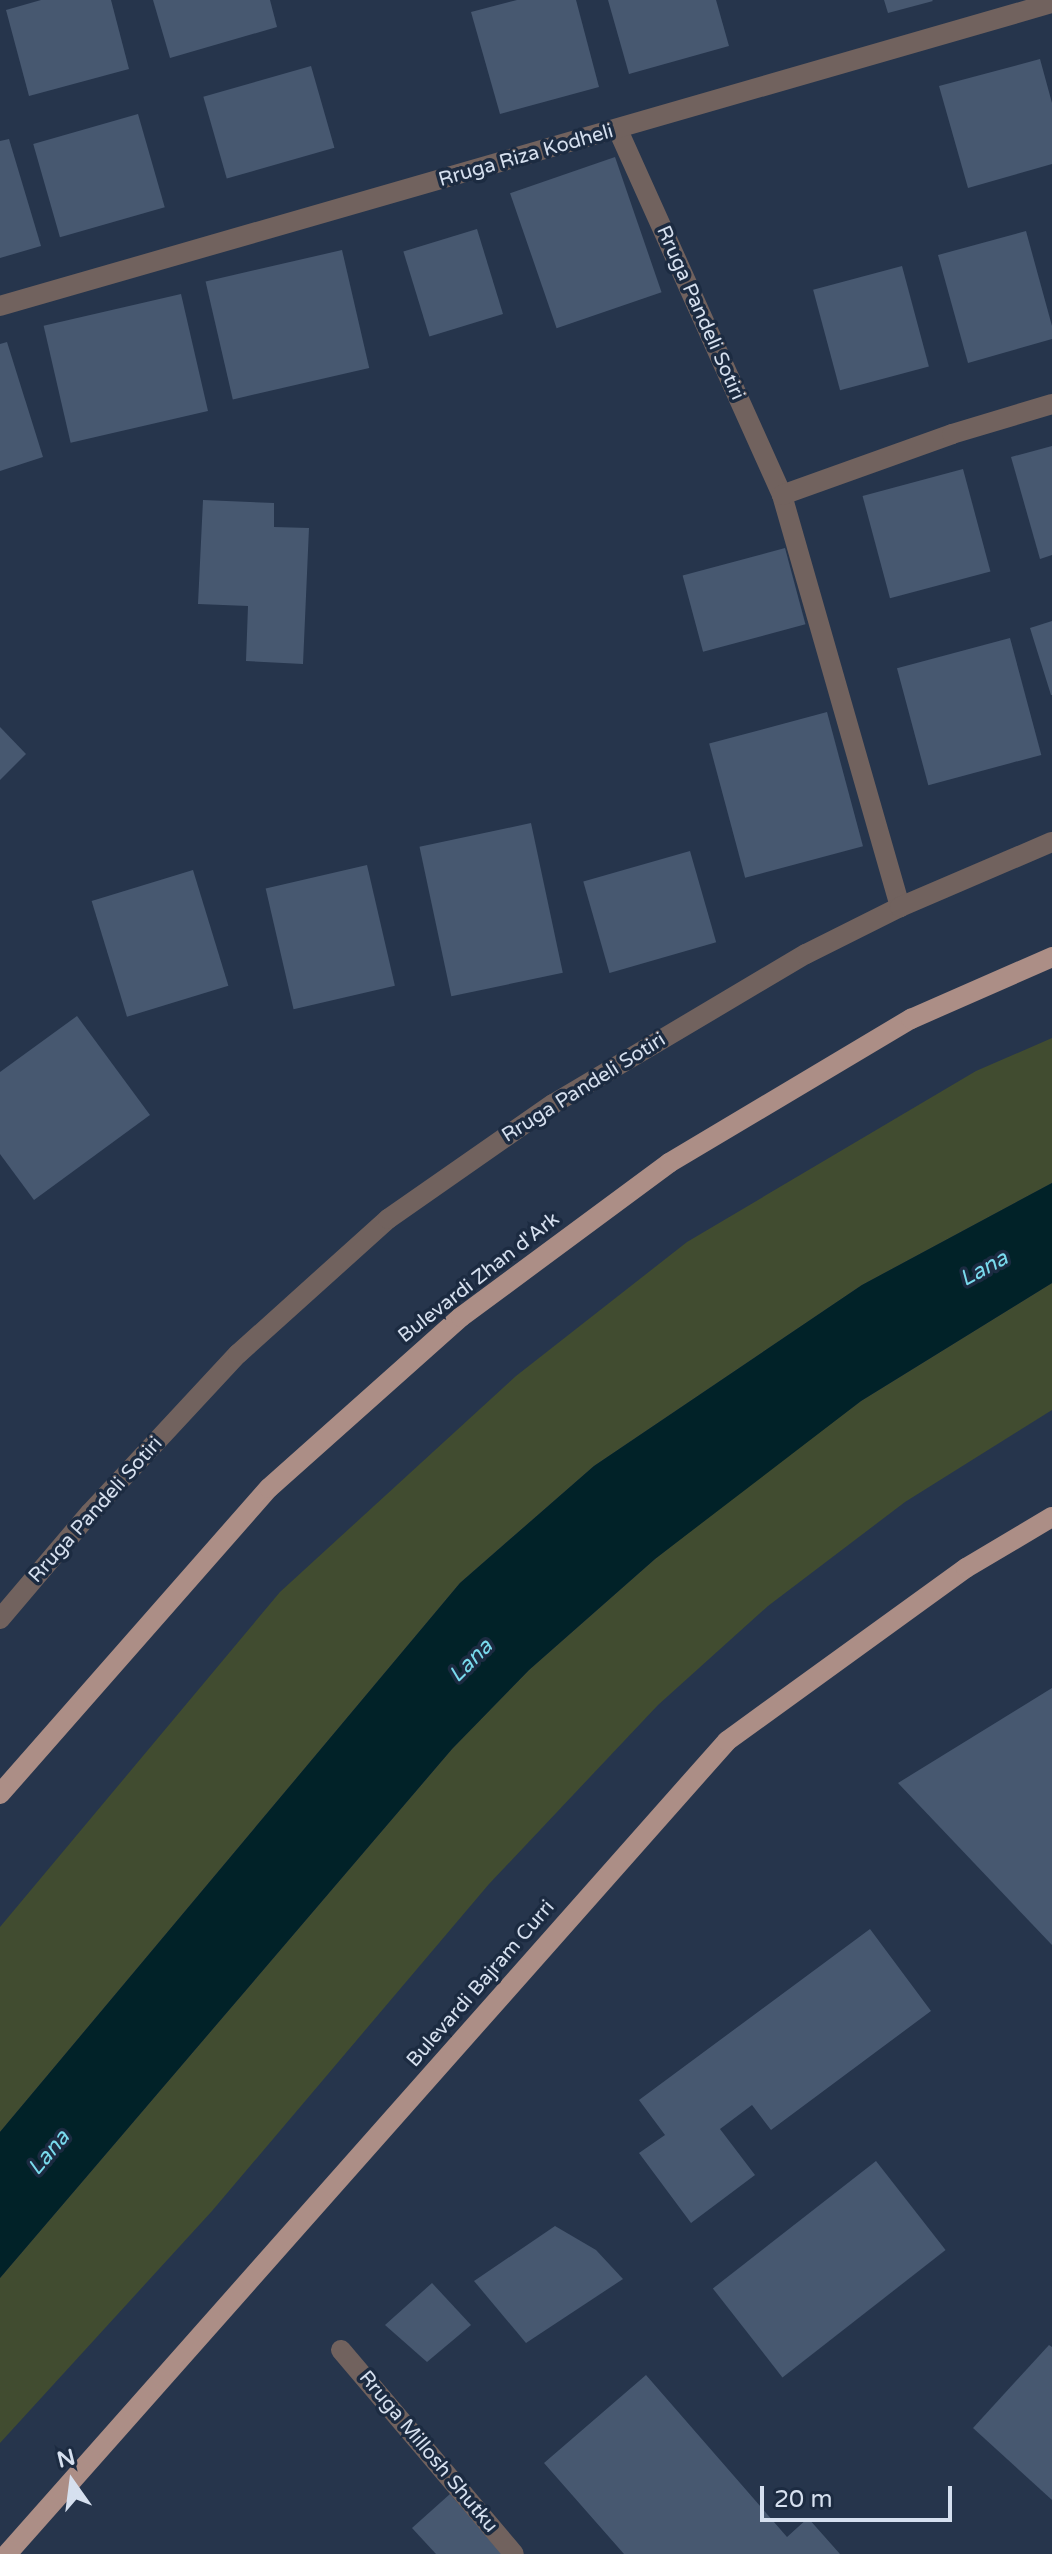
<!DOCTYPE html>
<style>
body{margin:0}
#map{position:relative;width:1052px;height:2554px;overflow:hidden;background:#26354c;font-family:"Varela Round",sans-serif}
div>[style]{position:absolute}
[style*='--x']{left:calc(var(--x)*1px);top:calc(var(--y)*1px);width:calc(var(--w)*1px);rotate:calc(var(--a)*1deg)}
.green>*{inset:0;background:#414c30}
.water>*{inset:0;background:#012228}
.building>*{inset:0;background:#475870;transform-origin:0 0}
.minor>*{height:20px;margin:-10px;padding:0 10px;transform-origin:10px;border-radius:10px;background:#71625e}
.major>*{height:20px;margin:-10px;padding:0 10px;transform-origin:10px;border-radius:10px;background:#ac8e86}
span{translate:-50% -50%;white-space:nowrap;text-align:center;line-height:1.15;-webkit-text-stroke:7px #1c2b41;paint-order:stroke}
.street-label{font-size:20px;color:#d6e0ef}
.water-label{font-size:22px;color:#79daed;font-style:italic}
.north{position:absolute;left:32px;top:2442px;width:80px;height:80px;-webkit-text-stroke:6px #1c2b41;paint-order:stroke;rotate:346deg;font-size:22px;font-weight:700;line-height:32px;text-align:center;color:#d6e0ef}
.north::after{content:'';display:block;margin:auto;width:28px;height:36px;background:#d6e0ef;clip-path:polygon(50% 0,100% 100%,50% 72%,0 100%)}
.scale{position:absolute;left:760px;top:2486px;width:192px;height:36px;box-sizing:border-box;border:4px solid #d6e0ef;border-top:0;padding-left:10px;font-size:24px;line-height:28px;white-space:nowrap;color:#d6e0ef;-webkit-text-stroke:6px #1c2b41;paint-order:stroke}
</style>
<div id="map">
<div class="green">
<div style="clip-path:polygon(1052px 1038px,1052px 1183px,862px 1285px,594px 1466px,460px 1583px,0 2132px,0 1927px,280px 1592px,516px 1376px,687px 1242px,976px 1071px)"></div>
<div style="clip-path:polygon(1052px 1283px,1052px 1410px,905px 1502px,768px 1606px,658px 1705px,489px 1884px,212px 2211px,0 2443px,0 2278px,452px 1749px,529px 1670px,655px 1559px,744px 1489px,861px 1401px)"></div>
</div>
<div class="water">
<div style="clip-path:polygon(1052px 1183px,1052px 1283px,861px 1401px,655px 1559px,529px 1670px,452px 1749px,0 2278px,0 2132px,460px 1583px,594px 1466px,862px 1285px)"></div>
</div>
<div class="building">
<div style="clip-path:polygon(41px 0,111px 0,129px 69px,29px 96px,6px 10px)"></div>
<div style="clip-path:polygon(153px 0,270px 0,277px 27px,170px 58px)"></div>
<div style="clip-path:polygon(517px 0,576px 0,599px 87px,500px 114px,471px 12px)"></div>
<div style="clip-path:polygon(608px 0,716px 0,729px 46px,629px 74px)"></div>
<div style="clip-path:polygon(884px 0,932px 0,933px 1px,888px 13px)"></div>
<div style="clip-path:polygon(1040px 59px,1052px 103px,1052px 164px,968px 188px,939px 86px)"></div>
<div style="left:311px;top:66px;width:85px;height:112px;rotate:74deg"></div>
<div style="left:138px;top:114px;width:97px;height:109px;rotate:74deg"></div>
<div style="clip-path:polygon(9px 139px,41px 246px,0 258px,0 141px)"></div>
<div style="left:615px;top:157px;width:143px;height:111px;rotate:71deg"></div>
<div style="left:477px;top:229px;width:89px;height:77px;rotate:73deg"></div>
<div style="clip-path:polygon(1026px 231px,1052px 326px,1052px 339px,968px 363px,938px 255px)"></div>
<div style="left:342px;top:250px;width:121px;height:140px;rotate:77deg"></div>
<div style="left:902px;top:266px;width:104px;height:92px;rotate:75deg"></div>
<div style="left:181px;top:294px;width:120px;height:141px;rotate:77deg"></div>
<div style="clip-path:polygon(7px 342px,43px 457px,0 471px,0 344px)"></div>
<div style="clip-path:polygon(1052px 446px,1052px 555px,1040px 559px,1011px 457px)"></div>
<div style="left:963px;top:469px;width:106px;height:104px;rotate:75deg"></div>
<div style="clip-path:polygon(203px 500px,274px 503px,274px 527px,309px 528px,303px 664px,246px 661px,248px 606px,198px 604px)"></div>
<div style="left:785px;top:548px;width:79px;height:106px;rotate:75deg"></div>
<div style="clip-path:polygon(1052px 621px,1052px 695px,1051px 695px,1030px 628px)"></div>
<div style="left:1010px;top:638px;width:121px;height:117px;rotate:75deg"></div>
<div style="left:827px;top:712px;width:139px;height:122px;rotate:75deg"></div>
<div style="clip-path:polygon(0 727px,26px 754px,0 780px)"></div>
<div style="left:531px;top:823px;width:153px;height:114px;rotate:78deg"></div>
<div style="left:690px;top:851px;width:95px;height:111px;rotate:74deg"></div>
<div style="left:367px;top:865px;width:124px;height:104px;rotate:77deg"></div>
<div style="left:193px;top:870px;width:121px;height:106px;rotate:73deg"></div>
<div style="clip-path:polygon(77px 1016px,150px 1115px,34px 1200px,0 1154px,0 1072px)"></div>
<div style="clip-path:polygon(1052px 1688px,1052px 1945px,898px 1783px)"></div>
<div style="clip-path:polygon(870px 1929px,931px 2011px,771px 2130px,752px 2105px,720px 2129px,755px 2175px,691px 2223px,639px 2153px,665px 2135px,639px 2100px)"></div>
<div style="left:876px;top:2161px;width:113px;height:207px;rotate:52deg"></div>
<div style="clip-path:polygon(555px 2226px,596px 2250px,623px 2279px,526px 2343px,474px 2281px)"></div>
<div style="clip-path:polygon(432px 2283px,471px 2325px,427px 2362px,385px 2325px)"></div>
<div style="clip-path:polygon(1049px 2345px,1052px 2347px,1052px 2500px,973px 2428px)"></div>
<div style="clip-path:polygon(646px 2375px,787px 2537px,808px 2518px,840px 2554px,624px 2554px,544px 2463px)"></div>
<div style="clip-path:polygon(450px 2494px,502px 2554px,436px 2554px,412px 2528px)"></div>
</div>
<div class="minor">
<div style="--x:618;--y:130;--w:400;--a:65.8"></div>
<div style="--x:782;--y:495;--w:429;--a:74"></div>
<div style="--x:0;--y:306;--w:1095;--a:-16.07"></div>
<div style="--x:782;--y:495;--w:181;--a:-19.7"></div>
<div style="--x:952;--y:434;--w:104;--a:-16.7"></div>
<div style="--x:0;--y:1619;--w:139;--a:-49.7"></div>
<div style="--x:90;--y:1513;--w:217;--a:-47.1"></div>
<div style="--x:238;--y:1354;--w:202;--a:-42"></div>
<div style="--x:388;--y:1219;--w:201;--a:-34.9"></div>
<div style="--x:553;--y:1104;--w:294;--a:-30.7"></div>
<div style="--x:806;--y:954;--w:105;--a:-26.6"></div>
<div style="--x:900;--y:907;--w:165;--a:-23.2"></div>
<div style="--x:341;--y:2350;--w:267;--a:49.7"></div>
</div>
<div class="major">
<div style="--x:0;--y:1794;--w:407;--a:-48.7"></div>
<div style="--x:269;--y:1488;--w:257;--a:-41.7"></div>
<div style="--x:461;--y:1317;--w:259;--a:-36.5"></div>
<div style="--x:669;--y:1163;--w:282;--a:-30.8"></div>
<div style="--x:911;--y:1019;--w:154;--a:-23.7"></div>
<div style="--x:7;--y:2554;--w:1086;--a:-48.47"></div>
<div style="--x:727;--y:1741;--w:295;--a:-35.9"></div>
<div style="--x:966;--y:1568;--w:100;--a:-30.7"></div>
</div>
<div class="street-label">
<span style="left:526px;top:156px;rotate:-16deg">Rruga Riza Kodheli</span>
<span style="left:700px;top:313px;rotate:66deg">Rruga Pandeli Sotiri</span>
<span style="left:584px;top:1088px;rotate:-32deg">Rruga Pandeli Sotiri</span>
<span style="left:479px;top:1278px;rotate:-38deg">Bulevardi Zhan d'Ark</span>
<span style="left:96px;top:1510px;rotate:-48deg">Rruga Pandeli Sotiri</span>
<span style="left:481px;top:1984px;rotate:-49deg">Bulevardi Bajram Curri</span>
<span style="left:428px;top:2452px;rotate:50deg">Rruga Millosh Shutku</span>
</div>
<div class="water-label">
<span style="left:984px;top:1269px;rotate:-29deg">Lana</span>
<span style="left:471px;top:1661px;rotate:-45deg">Lana</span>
<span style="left:49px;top:2153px;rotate:-50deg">Lana</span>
</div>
<div class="north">N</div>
<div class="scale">20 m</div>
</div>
